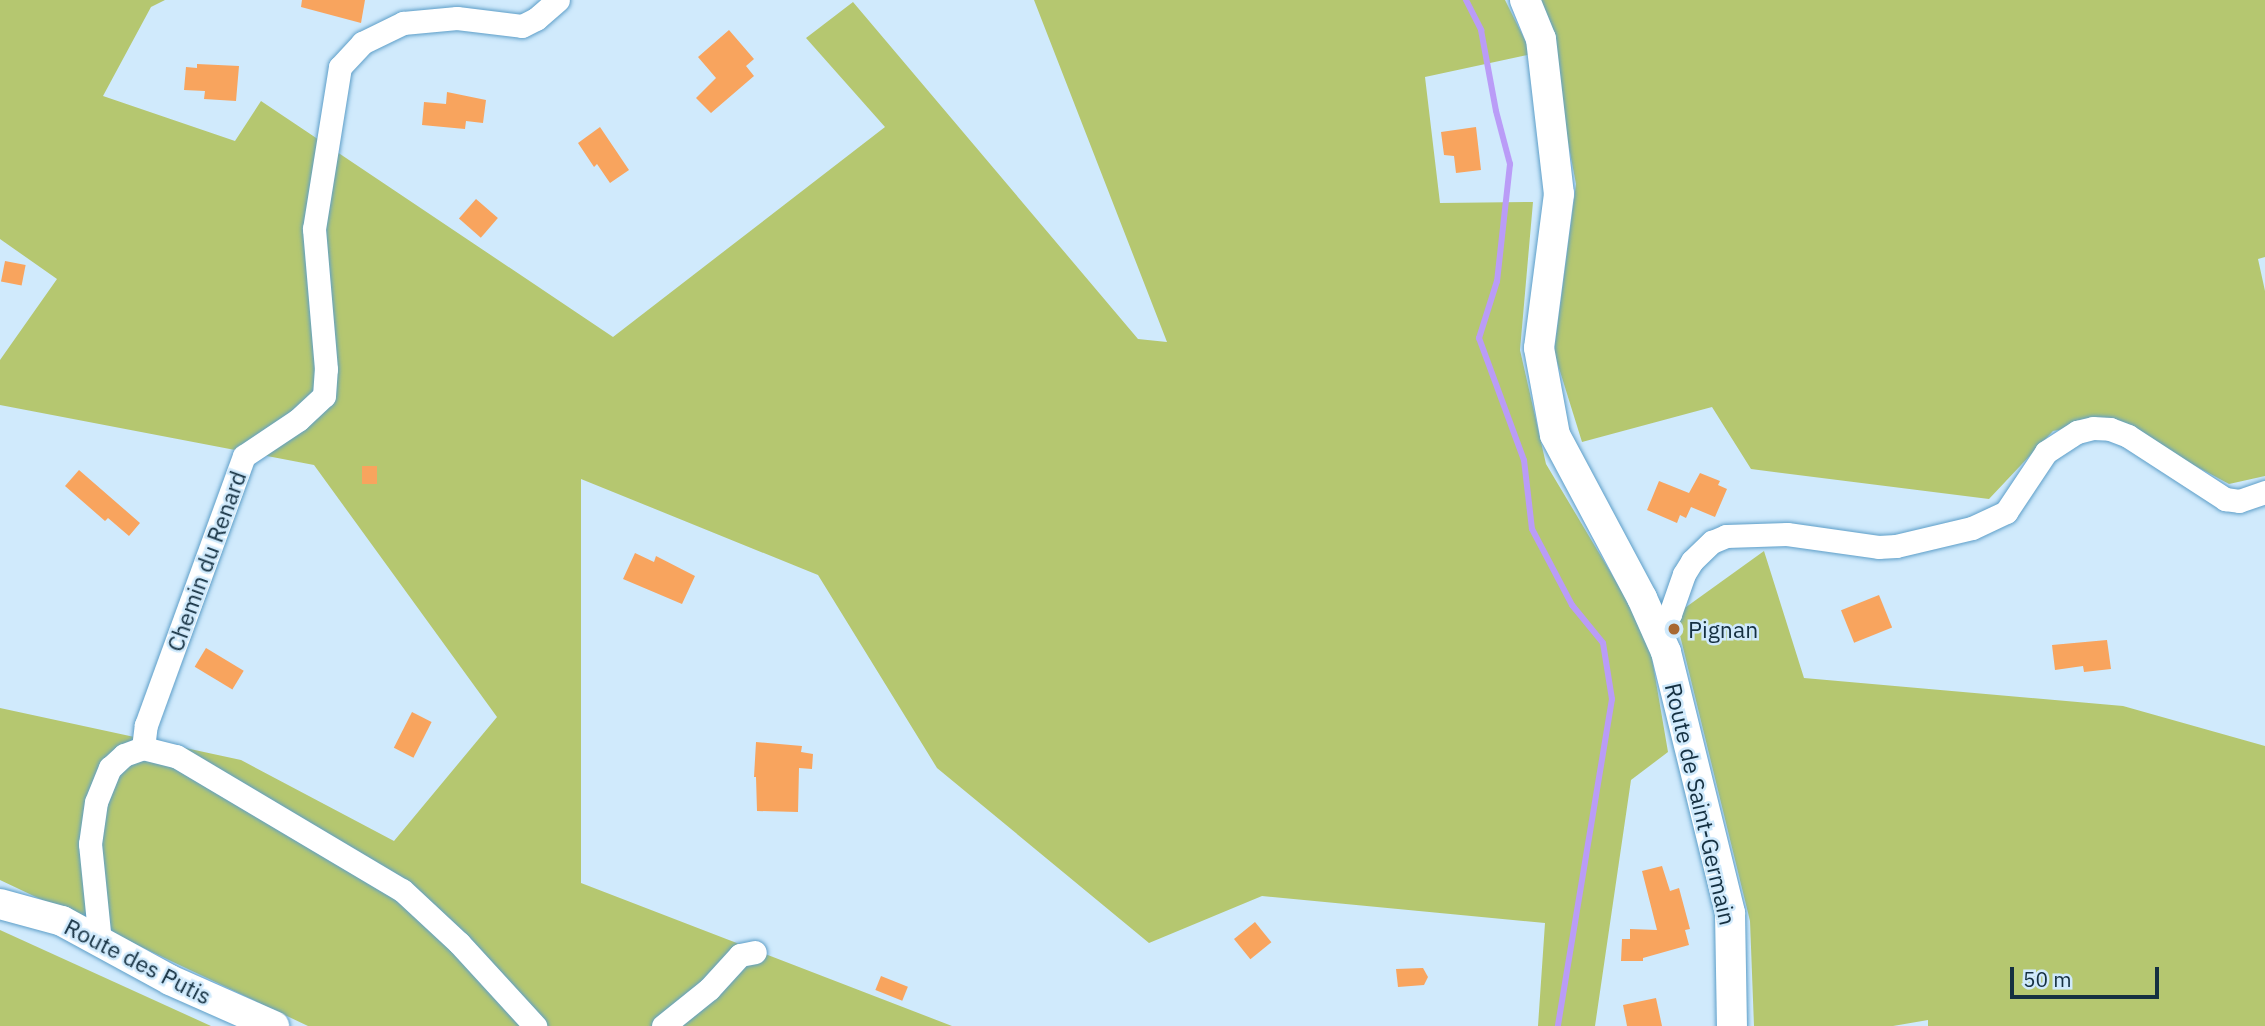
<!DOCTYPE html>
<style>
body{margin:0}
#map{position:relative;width:2265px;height:1026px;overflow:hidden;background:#d0eafc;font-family:"IBM Plex Sans",sans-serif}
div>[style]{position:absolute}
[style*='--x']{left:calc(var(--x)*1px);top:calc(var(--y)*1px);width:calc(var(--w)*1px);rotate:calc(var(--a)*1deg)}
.green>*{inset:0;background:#b5c770}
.stream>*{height:6px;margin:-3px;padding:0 3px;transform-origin:3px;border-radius:3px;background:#ba9cf7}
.building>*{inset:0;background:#f8a45e;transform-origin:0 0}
.roads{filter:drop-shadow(0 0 2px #5d9ec8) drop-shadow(0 0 2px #5d9ec8)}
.minor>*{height:23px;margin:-11.5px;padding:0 11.5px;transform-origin:11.5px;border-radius:11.5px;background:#fff}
.tertiary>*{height:30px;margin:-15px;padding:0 15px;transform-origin:15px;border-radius:15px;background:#fff}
.dots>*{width:19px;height:19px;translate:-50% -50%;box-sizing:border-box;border:4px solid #d0eafc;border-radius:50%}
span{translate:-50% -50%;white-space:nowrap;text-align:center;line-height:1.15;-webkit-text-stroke:5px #d0eafc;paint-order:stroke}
.street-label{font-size:23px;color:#153041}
.poi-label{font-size:23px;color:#153041}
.left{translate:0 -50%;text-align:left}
.scale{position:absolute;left:2010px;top:967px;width:149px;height:32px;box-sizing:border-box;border:4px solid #153041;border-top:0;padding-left:9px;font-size:21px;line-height:24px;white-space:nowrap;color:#153041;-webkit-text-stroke:5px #d0eafc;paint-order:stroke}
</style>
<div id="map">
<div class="green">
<div style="clip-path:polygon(0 0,165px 0,151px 7px,103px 96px,235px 141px,261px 101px,613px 337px,885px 127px,806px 38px,853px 2px,1138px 339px,1167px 342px,1034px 0,1505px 0,1532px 54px,1425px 77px,1440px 203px,1533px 202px,1520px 350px,1546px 464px,1648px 635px,1668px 752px,1631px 780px,1595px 1026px,1538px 1026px,1545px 923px,1262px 896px,1149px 943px,937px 768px,818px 575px,581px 479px,581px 883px,952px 1026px,308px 1026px,0 880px,0 708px,241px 760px,394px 841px,497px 717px,314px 465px,0 405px,0 360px,57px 279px,0 239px)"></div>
<div style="clip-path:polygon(1541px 0,2265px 0,2265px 257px,2258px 259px,2265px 291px,2265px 476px,2229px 484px,2110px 420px,2053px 431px,1989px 499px,1751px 469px,1712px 407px,1582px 442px,1554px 352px,1576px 184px)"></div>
<div style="clip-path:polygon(1764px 551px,1804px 678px,2123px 706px,2265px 746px,2265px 1026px,1928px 1026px,1928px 1020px,1893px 1026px,1754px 1026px,1750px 921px,1675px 615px)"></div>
<div style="clip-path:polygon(0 930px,211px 1026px,0 1026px)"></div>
</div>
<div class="stream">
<div style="--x:1466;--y:0;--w:34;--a:63"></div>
<div style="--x:1481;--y:30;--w:82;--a:79.5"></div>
<div style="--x:1496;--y:111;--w:55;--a:75.2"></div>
<div style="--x:1510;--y:164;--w:118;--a:96.3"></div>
<div style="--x:1497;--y:281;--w:60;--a:107.5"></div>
<div style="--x:1479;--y:338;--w:130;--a:69.8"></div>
<div style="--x:1524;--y:460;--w:69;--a:83.4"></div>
<div style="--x:1532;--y:529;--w:86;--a:62.2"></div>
<div style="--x:1572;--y:605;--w:49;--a:50.8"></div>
<div style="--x:1603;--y:643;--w:57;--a:80.9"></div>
<div style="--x:1612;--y:699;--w:331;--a:99.4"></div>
</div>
<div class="building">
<div style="clip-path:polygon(302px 0,365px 0,361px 23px,301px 7px)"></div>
<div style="clip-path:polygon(729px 30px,754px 59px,746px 66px,754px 76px,711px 113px,696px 98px,716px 78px,698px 57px)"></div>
<div style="clip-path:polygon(197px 64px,239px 66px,236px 101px,204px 99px,205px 91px,184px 90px,186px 67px,197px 68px)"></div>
<div style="clip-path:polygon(447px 92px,486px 100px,483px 123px,466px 121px,465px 129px,422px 125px,424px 102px,446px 104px)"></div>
<div style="clip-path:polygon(600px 127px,629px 170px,610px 183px,597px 164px,594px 167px,578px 143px)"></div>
<div style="clip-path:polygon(1476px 127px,1481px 170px,1456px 173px,1454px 156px,1444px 155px,1441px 132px)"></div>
<div style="left:476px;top:199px;width:29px;height:26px;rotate:41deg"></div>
<div style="left:5px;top:261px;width:21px;height:21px;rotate:11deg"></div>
<div style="left:362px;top:466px;width:15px;height:18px"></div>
<div style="clip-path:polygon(79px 470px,140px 523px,129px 536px,108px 518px,105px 521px,65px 486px)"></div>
<div style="clip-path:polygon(1700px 473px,1720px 481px,1718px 485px,1727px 489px,1715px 517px,1691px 507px,1686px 518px,1680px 515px,1677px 523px,1647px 510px,1659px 481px,1689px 493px)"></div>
<div style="clip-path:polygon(635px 553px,654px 562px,656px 556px,695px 576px,682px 604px,623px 579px)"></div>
<div style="left:1879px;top:595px;width:35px;height:41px;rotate:68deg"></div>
<div style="clip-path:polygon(2107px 640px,2111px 669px,2084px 672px,2083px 666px,2055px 670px,2052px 645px)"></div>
<div style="left:206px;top:648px;width:44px;height:22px;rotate:31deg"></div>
<div style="left:412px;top:712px;width:22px;height:40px;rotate:27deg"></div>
<div style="clip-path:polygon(756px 742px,802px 746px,801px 752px,813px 754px,812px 769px,799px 768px,798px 812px,757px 811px,756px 777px,754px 777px)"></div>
<div style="clip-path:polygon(1662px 866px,1670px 891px,1679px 888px,1690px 929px,1685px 930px,1689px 945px,1643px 958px,1643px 961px,1621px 961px,1622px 939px,1630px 939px,1630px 929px,1657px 930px,1642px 871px)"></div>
<div style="left:1255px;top:922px;width:26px;height:27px;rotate:51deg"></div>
<div style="clip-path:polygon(1423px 968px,1428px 977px,1424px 985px,1398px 987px,1396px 969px)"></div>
<div style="left:881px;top:976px;width:29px;height:15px;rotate:22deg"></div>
<div style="clip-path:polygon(1656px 998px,1662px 1026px,1627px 1026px,1623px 1005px)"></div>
</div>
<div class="roads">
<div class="minor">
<div style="--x:1657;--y:626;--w:18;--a:-43"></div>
<div style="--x:1670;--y:614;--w:42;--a:-70.7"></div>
<div style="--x:1684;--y:574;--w:15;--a:-58"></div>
<div style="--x:1692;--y:561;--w:28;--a:-44"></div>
<div style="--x:1712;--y:542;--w:15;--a:-23"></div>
<div style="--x:1726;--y:536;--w:61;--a:-1.9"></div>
<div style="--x:1787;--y:534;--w:92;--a:8.1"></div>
<div style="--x:1878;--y:547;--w:18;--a:-3"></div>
<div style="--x:1896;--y:546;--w:78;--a:-13.3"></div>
<div style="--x:1972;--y:528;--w:38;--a:-25"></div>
<div style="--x:2006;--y:512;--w:72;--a:-56.3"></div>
<div style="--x:2046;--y:452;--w:37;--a:-33"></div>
<div style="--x:2077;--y:432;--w:16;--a:-14"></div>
<div style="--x:2093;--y:428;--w:17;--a:3"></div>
<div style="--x:2110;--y:429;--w:19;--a:21"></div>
<div style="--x:2128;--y:436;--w:116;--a:33"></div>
<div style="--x:2225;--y:499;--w:14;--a:8"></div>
<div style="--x:2239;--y:501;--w:28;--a:-19"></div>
<div style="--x:143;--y:748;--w:34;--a:14"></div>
<div style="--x:176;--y:756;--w:263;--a:30.7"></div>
<div style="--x:402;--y:890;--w:78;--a:42.9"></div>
<div style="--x:459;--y:943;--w:113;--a:47.5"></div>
<div style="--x:100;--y:942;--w:99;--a:-95.8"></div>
<div style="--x:90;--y:844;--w:42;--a:-81.9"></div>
<div style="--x:96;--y:802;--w:37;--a:-68"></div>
<div style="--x:110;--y:768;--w:19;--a:-43"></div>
<div style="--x:124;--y:755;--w:20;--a:-20"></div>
<div style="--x:143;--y:748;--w:23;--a:-83"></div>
<div style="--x:146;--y:725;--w:286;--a:-70"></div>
<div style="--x:244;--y:456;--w:65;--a:-33.7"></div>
<div style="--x:298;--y:420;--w:35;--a:-43"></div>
<div style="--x:324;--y:396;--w:27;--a:-86"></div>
<div style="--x:326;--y:369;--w:141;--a:-94.9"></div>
<div style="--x:314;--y:229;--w:164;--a:-80.9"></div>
<div style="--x:340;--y:67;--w:33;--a:-47"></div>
<div style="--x:362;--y:43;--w:46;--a:-26"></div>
<div style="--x:403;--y:23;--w:54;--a:-5.3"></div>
<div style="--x:457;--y:18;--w:65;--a:7"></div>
<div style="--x:522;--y:26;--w:16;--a:-27"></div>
<div style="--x:536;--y:19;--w:29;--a:-41"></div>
<div style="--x:663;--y:1026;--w:59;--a:-38.8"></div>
<div style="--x:709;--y:989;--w:46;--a:-47.6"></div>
<div style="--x:740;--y:955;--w:15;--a:-11"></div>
</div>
<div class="tertiary">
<div style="--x:1525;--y:0;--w:42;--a:67.7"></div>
<div style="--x:1541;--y:39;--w:156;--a:83.4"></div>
<div style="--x:1559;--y:194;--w:155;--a:97.4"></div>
<div style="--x:1539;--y:348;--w:88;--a:79.6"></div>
<div style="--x:1555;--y:435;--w:185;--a:61.9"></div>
<div style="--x:1642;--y:598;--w:59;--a:66"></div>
<div style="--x:1666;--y:652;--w:269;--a:76.2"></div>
<div style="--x:1730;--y:913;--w:113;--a:89"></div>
<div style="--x:0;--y:904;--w:64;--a:15.3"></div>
<div style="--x:62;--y:921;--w:123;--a:28.6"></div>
<div style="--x:170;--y:980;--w:114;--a:23.9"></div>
</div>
</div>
<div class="dots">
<div style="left:1674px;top:629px;background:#a86831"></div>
</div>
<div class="street-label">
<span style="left:206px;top:561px;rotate:-70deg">Chemin du Renard</span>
<span style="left:1701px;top:804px;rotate:77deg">Route de Saint-Germain</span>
<span style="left:138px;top:961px;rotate:27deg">Route des Putis</span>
</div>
<div class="poi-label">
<span class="left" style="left:1688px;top:629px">Pignan</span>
</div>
<div class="scale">50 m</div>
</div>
